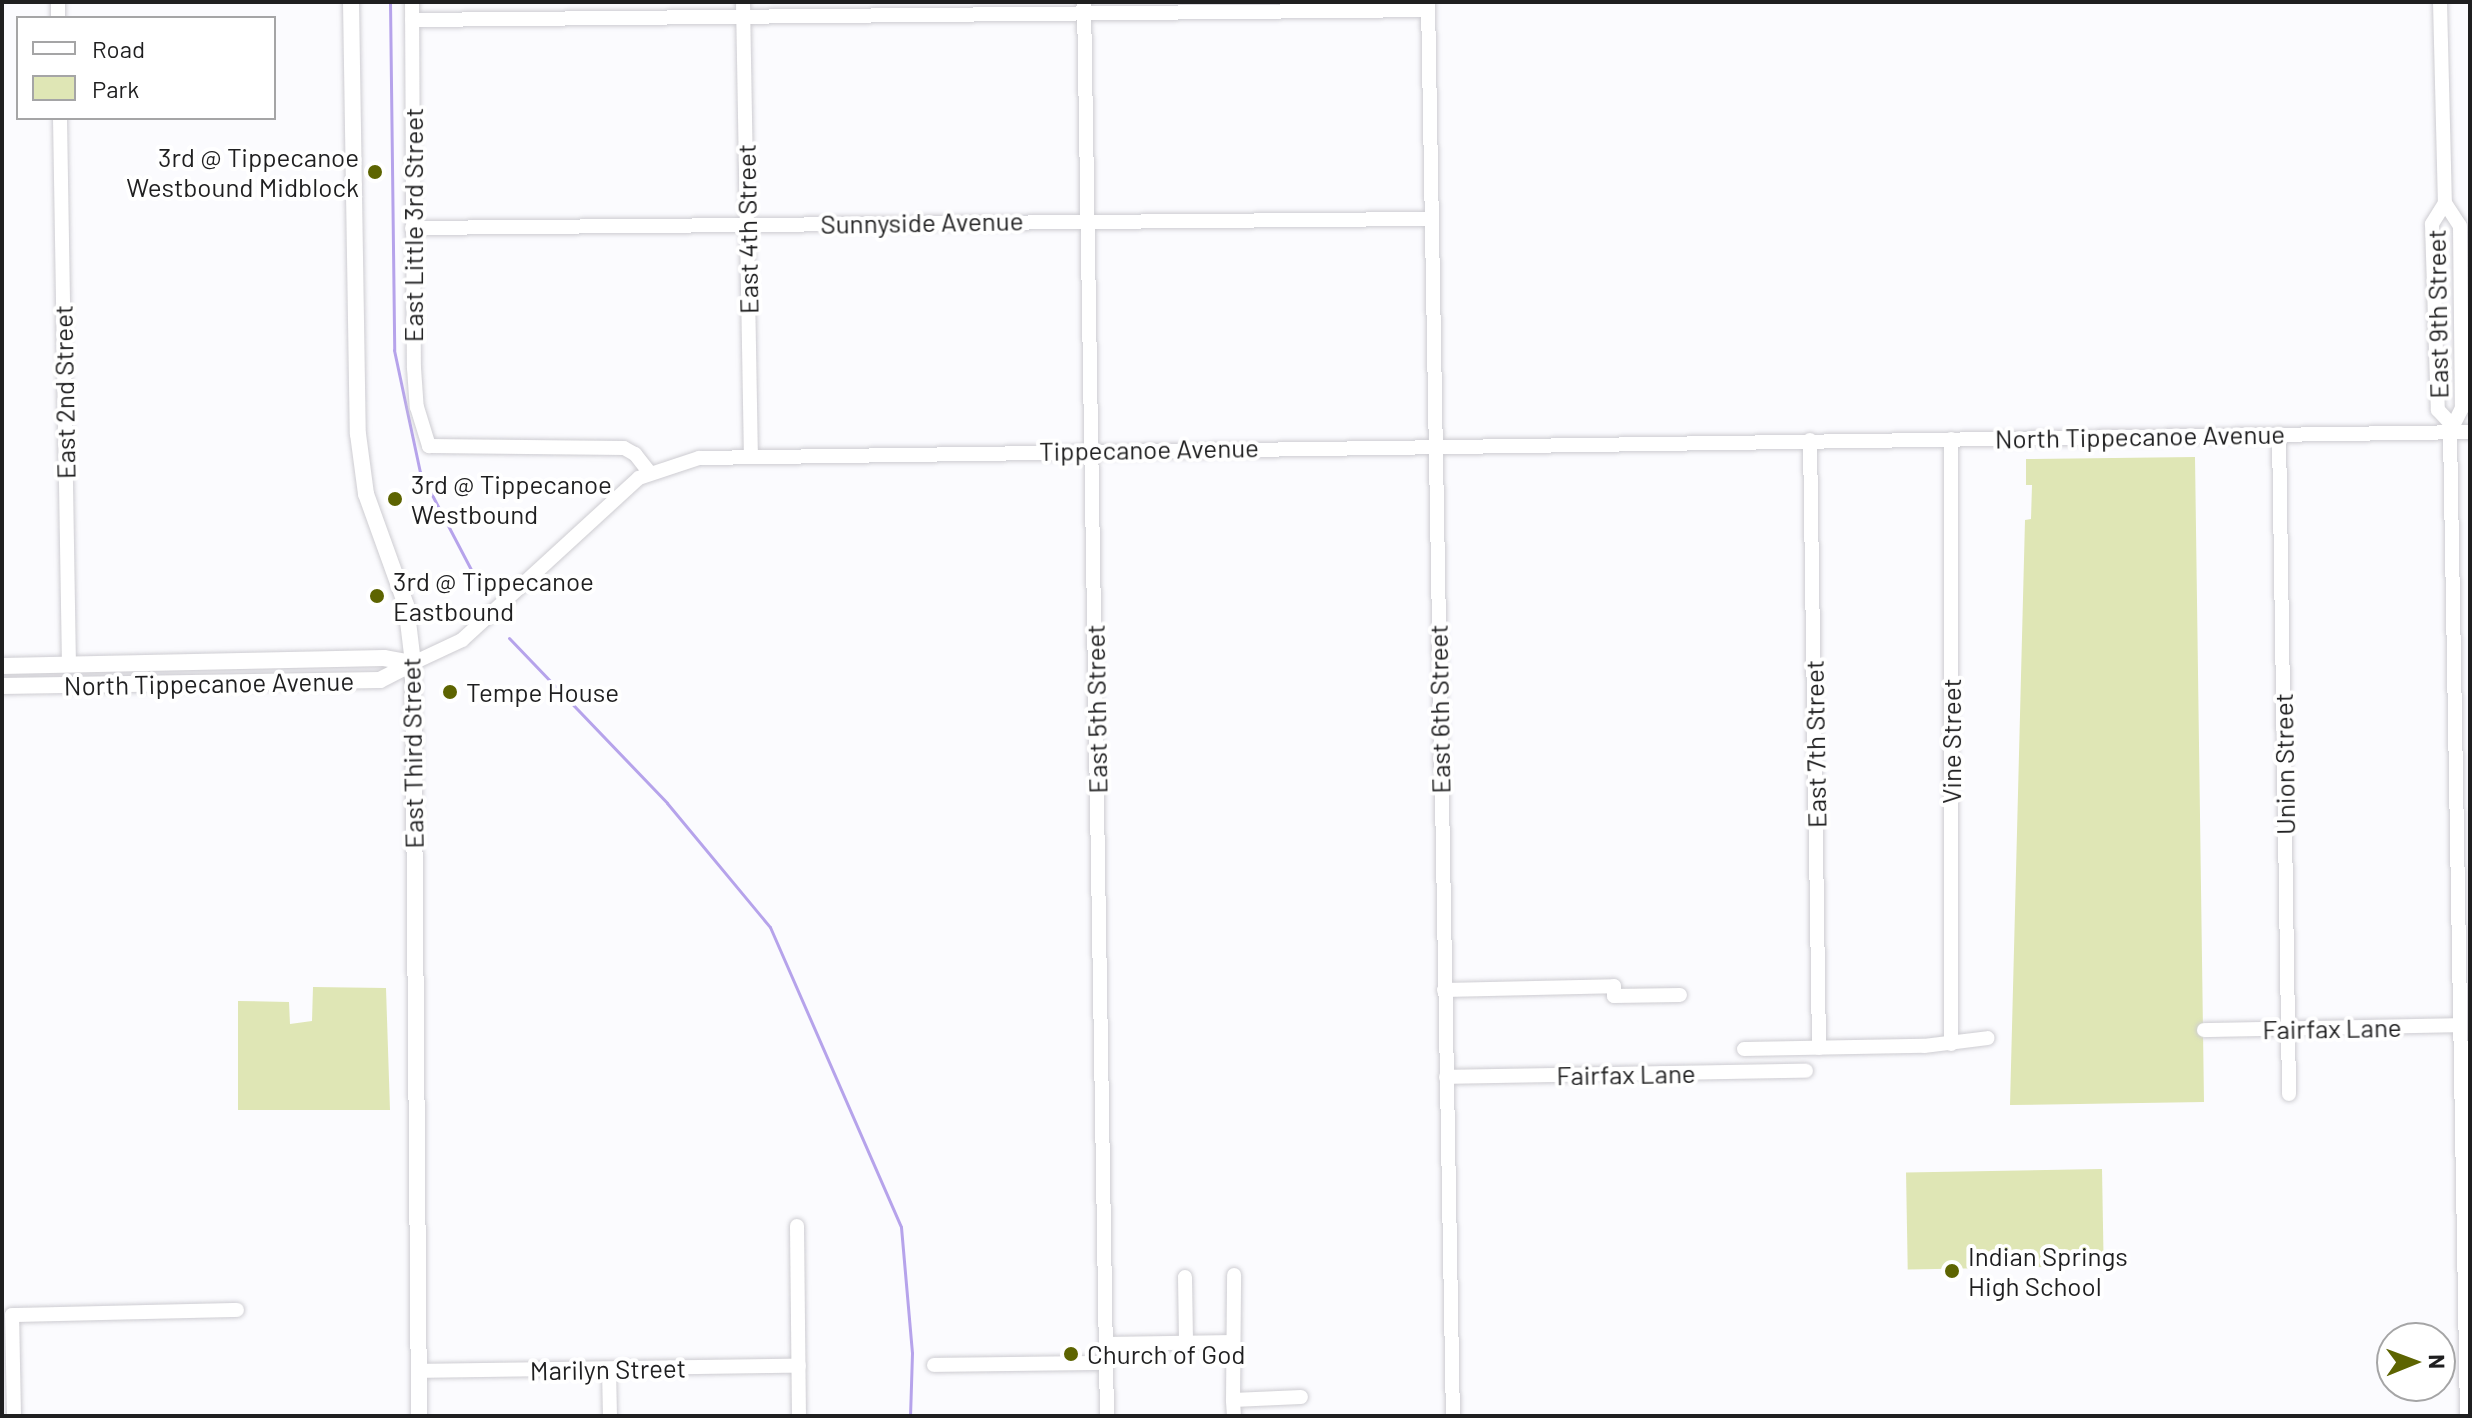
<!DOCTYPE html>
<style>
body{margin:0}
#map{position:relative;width:2472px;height:1418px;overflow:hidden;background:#fbfbfe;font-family:Barlow,sans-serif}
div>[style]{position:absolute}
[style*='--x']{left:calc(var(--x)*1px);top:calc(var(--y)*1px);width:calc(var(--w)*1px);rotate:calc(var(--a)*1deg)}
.green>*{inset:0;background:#dfe6b5;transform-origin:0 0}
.stream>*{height:3px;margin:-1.5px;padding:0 1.5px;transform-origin:1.5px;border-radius:1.5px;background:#b6a3eb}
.roads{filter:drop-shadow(0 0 2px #cdccd1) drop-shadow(0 0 2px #cdccd1)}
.minor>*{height:14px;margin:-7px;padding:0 7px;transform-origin:7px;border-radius:7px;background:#fff}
.major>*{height:16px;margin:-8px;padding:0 8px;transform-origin:8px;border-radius:8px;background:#fff}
.dots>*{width:22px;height:22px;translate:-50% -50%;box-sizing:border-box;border:4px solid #fff;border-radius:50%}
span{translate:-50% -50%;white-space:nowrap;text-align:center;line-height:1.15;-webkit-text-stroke:8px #fff;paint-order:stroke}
.poi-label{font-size:26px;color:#1f1f20}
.right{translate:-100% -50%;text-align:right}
.left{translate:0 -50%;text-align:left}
.street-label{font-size:26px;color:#1f1f20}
.frame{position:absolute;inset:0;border:4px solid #1f1f20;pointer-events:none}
.legend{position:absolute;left:16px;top:16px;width:260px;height:104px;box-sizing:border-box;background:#fff;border:2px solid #a5a5a6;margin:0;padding:10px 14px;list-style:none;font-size:24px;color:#1f1f20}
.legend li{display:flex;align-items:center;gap:16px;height:40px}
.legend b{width:40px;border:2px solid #a5a5a6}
.north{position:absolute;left:2376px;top:1322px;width:80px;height:80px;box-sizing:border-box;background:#fff;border:2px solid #a5a5a6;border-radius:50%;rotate:89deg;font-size:22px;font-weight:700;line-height:32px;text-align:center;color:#1f1f20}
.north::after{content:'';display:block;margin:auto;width:28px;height:36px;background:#5d6401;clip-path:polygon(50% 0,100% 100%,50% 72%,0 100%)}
</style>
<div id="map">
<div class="green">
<div style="clip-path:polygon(2195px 457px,2204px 1102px,2010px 1105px,2025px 520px,2031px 519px,2032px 485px,2026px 485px,2026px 459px)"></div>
<div style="clip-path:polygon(313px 987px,386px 988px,390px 1110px,238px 1110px,238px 1001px,289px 1002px,290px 1024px,312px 1021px)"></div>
<div style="left:2102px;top:1169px;width:97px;height:196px;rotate:89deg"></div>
</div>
<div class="stream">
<div style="--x:390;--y:2;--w:348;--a:89.3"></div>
<div style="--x:394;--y:350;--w:125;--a:78"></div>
<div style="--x:420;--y:472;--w:125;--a:62.4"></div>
<div style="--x:509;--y:638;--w:228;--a:46.2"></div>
<div style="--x:667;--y:803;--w:161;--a:50.3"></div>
<div style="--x:770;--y:927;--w:327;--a:66.4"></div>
<div style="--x:901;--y:1227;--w:126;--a:85"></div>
<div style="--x:912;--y:1353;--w:63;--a:91.8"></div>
</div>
<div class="roads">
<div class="minor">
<div style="--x:58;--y:2;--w:16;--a:90"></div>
<div style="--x:412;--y:2;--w:366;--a:89.7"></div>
<div style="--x:414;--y:368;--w:39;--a:86"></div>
<div style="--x:417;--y:407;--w:41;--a:72.9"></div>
<div style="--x:429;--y:446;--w:195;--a:0.6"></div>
<div style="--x:624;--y:448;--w:13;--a:29"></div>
<div style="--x:635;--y:454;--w:23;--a:52"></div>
<div style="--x:743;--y:2;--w:454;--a:89"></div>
<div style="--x:1084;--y:2;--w:1414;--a:89.07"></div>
<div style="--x:1428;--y:2;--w:1414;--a:88.99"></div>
<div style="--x:2440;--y:2;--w:201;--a:88.6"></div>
<div style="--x:2445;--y:203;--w:27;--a:57"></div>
<div style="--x:2460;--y:226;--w:182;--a:89.4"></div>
<div style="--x:2462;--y:408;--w:27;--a:117"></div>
<div style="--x:2450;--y:432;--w:984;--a:89.01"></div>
<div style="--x:412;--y:20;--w:1016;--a:-0.56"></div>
<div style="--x:60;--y:118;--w:547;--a:89.06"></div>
<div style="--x:2445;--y:203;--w:25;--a:122"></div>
<div style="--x:2432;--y:224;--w:186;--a:88.2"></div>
<div style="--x:2438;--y:410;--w:18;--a:47"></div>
<div style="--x:412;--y:228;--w:1020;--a:-0.51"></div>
<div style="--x:2279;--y:434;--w:660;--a:89.13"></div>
<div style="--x:1810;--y:440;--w:608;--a:89.15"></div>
<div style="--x:413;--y:663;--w:54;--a:-25.1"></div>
<div style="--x:462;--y:640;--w:240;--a:-42.5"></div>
<div style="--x:639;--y:478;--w:63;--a:-18.4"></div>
<div style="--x:699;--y:458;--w:1771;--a:-0.84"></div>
<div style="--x:1444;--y:990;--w:170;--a:-1.3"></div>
<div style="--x:1614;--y:986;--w:10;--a:90"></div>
<div style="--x:1614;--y:996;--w:66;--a:-0.9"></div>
<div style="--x:2204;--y:1030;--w:256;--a:-1.1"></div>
<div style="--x:1951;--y:1044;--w:605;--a:-90"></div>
<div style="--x:1744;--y:1049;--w:180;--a:-1"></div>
<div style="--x:1924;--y:1046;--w:64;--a:-7.1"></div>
<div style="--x:1446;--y:1077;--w:360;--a:-1"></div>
<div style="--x:797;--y:1226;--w:190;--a:89.4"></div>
<div style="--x:1185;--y:1277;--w:66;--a:89.1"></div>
<div style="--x:1106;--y:1344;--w:127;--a:-0.9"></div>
<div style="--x:934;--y:1365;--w:173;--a:-0.7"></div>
<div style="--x:609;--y:1369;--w:47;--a:88.8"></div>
<div style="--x:418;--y:1371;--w:381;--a:-0.8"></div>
<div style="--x:1233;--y:1400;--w:125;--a:-89.5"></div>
<div style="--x:14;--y:1416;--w:101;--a:-91.1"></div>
<div style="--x:12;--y:1315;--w:225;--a:-1.3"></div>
<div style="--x:1234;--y:1416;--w:16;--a:-94"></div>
<div style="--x:1233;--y:1400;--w:68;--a:-2.5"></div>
</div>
<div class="major">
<div style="--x:351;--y:2;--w:432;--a:89.1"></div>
<div style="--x:358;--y:434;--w:61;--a:82.4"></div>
<div style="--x:366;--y:494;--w:118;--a:70.2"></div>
<div style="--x:406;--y:605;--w:58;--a:83.1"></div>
<div style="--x:413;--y:663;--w:753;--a:89.54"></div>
<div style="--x:2;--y:666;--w:382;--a:-1.2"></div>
<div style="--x:384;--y:658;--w:29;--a:10"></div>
<div style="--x:2;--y:686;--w:378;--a:-0.9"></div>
<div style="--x:380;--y:680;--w:37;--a:-27"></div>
</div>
</div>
<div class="dots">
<div style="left:375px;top:172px;background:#5d6401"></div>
<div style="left:395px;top:499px;background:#5d6401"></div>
<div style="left:377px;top:596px;background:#5d6401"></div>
<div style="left:450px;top:692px;background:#5d6401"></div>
<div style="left:1952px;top:1271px;background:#5d6401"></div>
<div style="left:1071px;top:1354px;background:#5d6401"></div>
</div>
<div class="poi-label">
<span class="right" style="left:359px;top:172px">3rd @ Tippecanoe<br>Westbound Midblock</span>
<span class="left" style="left:411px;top:499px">3rd @ Tippecanoe<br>Westbound</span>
<span class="left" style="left:393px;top:596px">3rd @ Tippecanoe<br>Eastbound</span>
<span class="left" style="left:466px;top:692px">Tempe House</span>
<span class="left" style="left:1968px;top:1271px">Indian Springs<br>High School</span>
<span class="left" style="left:1087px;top:1354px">Church of God</span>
</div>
<div class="street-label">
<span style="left:922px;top:222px;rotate:-1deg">Sunnyside Avenue</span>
<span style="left:413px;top:225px;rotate:-90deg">East Little 3rd Street</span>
<span style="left:747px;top:229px;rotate:-91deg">East 4th Street</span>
<span style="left:2437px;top:314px;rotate:-91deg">East 9th Street</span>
<span style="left:64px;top:392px;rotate:-91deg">East 2nd Street</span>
<span style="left:2140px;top:436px;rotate:-1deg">North Tippecanoe Avenue</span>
<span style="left:1149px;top:449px;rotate:-1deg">Tippecanoe Avenue</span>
<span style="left:209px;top:683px;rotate:-1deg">North Tippecanoe Avenue</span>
<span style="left:1096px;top:709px;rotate:-91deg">East 5th Street</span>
<span style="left:1439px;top:709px;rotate:-91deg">East 6th Street</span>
<span style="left:1951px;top:741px;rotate:-90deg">Vine Street</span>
<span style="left:1815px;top:744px;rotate:-91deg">East 7th Street</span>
<span style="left:412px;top:753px;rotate:-91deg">East Third Street</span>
<span style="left:2284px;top:764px;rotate:-91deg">Union Street</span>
<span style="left:2332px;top:1028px;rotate:-1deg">Fairfax Lane</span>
<span style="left:1626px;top:1074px;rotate:-1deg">Fairfax Lane</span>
<span style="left:608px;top:1369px;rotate:-1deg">Marilyn Street</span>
</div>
<div class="frame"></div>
<ul class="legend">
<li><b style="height:10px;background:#fff"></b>Road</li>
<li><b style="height:22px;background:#dfe6b5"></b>Park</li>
</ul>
<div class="north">N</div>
</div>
